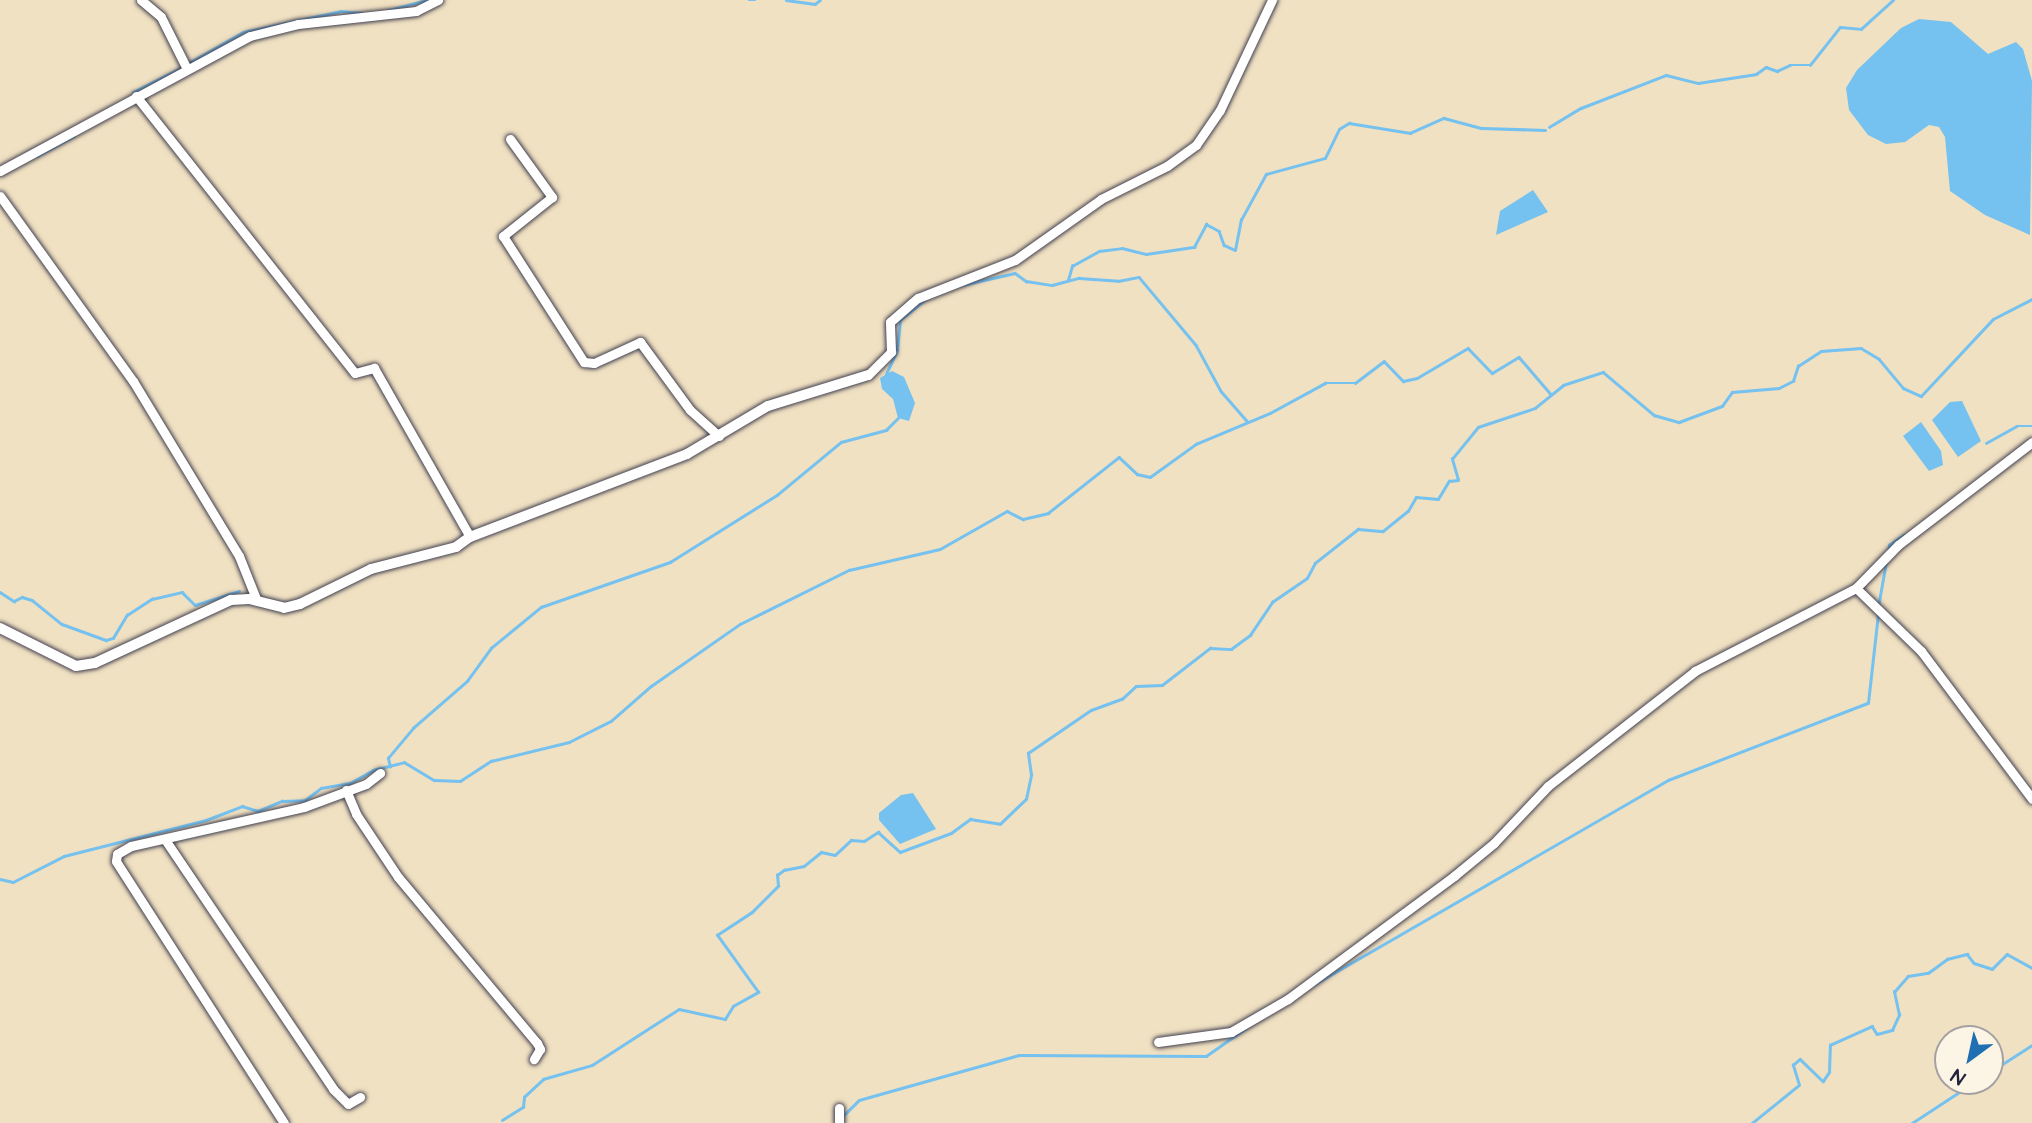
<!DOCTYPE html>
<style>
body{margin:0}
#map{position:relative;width:2032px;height:1123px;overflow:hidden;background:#f0e1c2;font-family:"Architects Daughter",sans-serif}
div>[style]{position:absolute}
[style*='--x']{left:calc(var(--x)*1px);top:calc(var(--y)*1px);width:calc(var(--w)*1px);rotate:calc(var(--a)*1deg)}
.water>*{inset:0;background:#75c1ef}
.stream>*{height:2.5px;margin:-1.25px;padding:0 1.25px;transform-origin:1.25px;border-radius:1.25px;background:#75c1ef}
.roads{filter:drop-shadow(0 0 2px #413f4f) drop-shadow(0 0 2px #413f4f)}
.minor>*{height:9px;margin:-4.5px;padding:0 4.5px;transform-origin:4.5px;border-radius:4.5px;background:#fff}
.tertiary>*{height:10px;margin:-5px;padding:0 5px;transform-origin:5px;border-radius:5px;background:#fff}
span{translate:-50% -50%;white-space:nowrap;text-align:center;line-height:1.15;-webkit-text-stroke:5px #fcf5e5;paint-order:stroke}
.north{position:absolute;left:1934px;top:1025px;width:70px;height:70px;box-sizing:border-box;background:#fcf5e5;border:2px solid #a5a1a1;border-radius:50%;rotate:213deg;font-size:19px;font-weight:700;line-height:28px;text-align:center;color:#22223b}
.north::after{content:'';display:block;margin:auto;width:24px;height:32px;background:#1f6fb2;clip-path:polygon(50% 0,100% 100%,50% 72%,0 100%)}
</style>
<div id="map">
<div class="water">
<div style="clip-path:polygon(1919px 19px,1951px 22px,1988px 54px,2016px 42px,2023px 49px,2032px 81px,2030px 235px,1985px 215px,1950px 191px,1945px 137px,1939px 127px,1929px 125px,1905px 142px,1886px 144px,1868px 135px,1849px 110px,1846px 88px,1857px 70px,1901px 28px)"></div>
<div style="clip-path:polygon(1533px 190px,1548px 212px,1496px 235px,1500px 211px)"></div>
<div style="clip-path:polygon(892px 371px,904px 377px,915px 403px,909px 421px,898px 418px,893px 399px,882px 389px,880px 378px)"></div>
<div style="clip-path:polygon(1962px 401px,1981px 441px,1958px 457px,1932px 420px,1950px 402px)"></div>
<div style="clip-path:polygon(1921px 422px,1941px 451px,1943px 465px,1929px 471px,1903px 436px)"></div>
<div style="clip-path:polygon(913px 793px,936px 829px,900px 844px,879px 820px,879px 813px,901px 795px)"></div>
</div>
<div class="stream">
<div style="--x:749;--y:0;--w:6;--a:0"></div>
<div style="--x:786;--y:0;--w:29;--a:8"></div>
<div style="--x:815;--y:4;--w:6;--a:-39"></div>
<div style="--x:389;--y:10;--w:39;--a:-15"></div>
<div style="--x:187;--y:64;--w:64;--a:-29.7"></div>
<div style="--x:243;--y:32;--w:100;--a:-12.1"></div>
<div style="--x:341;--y:11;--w:21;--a:5"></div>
<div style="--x:133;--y:92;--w:56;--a:-26.6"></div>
<div style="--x:1549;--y:127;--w:37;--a:-31"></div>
<div style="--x:1581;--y:108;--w:91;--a:-21.2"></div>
<div style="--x:1666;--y:75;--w:33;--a:14"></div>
<div style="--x:1698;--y:83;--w:59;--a:-8.8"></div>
<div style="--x:1756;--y:74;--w:12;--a:-35"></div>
<div style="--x:1766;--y:67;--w:12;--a:20"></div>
<div style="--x:1777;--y:71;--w:14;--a:-25"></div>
<div style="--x:1790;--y:65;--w:20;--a:0"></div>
<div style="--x:1810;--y:65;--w:48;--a:-51.7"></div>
<div style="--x:1840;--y:27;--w:21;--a:5"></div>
<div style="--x:1861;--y:29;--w:43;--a:-42.2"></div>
<div style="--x:37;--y:156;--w:42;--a:-28.4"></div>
<div style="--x:1068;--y:280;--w:15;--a:-74"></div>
<div style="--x:1072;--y:266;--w:31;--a:-29"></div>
<div style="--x:1099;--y:251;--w:23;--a:-7"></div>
<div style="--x:1122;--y:248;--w:25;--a:14"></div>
<div style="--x:1146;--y:254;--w:49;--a:-8.3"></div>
<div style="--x:1194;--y:247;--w:26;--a:-62"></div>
<div style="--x:1206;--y:224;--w:15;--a:28"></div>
<div style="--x:1219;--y:231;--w:15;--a:70"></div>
<div style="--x:1224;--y:245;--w:12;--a:24"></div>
<div style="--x:1235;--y:250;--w:31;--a:-79"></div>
<div style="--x:1241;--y:220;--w:52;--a:-61.5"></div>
<div style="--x:1266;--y:174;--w:61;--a:-15.2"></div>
<div style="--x:1325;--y:158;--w:32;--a:-64"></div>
<div style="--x:1339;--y:129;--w:12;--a:-31"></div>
<div style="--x:1349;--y:123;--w:62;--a:9.3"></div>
<div style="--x:1410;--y:133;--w:37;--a:-24"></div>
<div style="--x:1444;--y:118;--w:39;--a:15"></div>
<div style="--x:1482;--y:128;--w:63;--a:1.8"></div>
<div style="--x:958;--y:286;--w:58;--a:-12.8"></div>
<div style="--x:1015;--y:273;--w:14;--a:36"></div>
<div style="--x:1026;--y:281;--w:26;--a:9"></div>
<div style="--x:1052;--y:285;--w:28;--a:-15"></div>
<div style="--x:1079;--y:278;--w:39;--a:4"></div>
<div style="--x:1118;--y:281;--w:21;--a:-11"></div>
<div style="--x:1139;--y:277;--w:89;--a:50"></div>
<div style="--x:1196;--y:345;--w:52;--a:61.5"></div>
<div style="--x:1221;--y:391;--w:40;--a:49"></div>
<div style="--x:886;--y:374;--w:26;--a:-65"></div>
<div style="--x:897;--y:350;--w:30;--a:-84"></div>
<div style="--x:900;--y:320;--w:33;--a:-39"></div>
<div style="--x:1986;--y:443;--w:35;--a:-29"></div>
<div style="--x:2017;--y:426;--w:15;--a:0"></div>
<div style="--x:1888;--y:552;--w:7;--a:-82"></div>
<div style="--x:1889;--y:545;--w:18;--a:-34"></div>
<div style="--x:0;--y:592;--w:17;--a:33"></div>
<div style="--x:14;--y:601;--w:9;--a:-27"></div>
<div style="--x:22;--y:597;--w:10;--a:17"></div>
<div style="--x:32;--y:600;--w:38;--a:39"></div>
<div style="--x:62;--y:624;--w:47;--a:20"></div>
<div style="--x:106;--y:640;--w:7;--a:-16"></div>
<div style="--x:113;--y:638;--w:27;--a:-59"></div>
<div style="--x:127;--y:615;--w:30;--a:-33"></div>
<div style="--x:152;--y:599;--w:31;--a:-13"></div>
<div style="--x:182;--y:592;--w:18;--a:45"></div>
<div style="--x:195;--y:605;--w:46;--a:-17.7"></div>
<div style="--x:1878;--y:607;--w:46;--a:-79.9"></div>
<div style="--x:390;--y:767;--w:9;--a:-103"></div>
<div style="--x:388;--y:758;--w:39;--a:-50"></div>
<div style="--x:413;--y:728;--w:72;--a:-41"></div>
<div style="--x:467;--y:681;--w:41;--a:-54"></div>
<div style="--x:491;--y:648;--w:65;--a:-39.4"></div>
<div style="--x:541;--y:607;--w:137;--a:-19.2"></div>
<div style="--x:670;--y:562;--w:126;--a:-32.1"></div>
<div style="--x:777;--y:495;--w:83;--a:-39.6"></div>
<div style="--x:841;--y:442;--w:47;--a:-14.9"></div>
<div style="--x:886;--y:430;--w:17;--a:-45"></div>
<div style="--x:0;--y:879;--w:13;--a:13"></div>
<div style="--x:13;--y:882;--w:57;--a:-27"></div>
<div style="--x:64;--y:856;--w:146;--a:-14.2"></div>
<div style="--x:206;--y:820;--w:39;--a:-21"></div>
<div style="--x:242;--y:806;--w:17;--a:17"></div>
<div style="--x:258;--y:811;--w:26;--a:-23"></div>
<div style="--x:282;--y:801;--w:23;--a:-2"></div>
<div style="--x:305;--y:800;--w:20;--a:-37"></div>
<div style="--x:321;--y:788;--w:29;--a:-10"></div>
<div style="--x:350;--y:783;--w:26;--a:-29"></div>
<div style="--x:373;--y:770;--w:32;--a:-14"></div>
<div style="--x:404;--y:762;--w:35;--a:31"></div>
<div style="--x:434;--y:780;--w:26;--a:2"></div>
<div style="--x:460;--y:781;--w:37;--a:-33"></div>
<div style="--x:491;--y:761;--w:80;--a:-13.7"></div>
<div style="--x:569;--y:742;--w:47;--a:-26.6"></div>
<div style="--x:611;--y:721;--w:53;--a:-41.2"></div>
<div style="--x:651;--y:686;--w:108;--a:-34.9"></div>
<div style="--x:740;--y:624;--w:122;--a:-26.4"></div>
<div style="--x:849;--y:570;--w:93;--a:-13"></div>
<div style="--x:940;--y:549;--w:77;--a:-29.6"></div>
<div style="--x:1007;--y:511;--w:18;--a:27"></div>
<div style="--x:1023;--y:519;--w:26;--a:-13"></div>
<div style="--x:1048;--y:513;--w:90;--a:-38.3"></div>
<div style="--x:1119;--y:457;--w:25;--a:43"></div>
<div style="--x:1137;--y:474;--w:13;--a:13"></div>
<div style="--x:1150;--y:477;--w:57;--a:-35.7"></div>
<div style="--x:1196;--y:444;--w:80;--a:-22.7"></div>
<div style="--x:1270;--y:413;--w:63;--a:-28.6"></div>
<div style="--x:1325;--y:383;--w:30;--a:0"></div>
<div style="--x:1355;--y:383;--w:36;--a:-37"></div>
<div style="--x:1384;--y:361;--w:28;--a:46"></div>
<div style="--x:1403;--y:381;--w:14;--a:-12"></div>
<div style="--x:1417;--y:378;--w:59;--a:-30.5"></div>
<div style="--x:1468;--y:348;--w:35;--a:46"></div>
<div style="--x:1492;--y:373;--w:31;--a:-31"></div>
<div style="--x:1519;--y:357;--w:48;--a:49.3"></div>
<div style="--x:1313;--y:985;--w:410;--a:-30"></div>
<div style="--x:1668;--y:780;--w:214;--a:-21.1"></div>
<div style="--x:1868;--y:703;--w:90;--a:-83.6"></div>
<div style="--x:1990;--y:1072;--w:50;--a:-32.7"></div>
<div style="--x:841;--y:1118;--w:25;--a:-45"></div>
<div style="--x:859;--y:1100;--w:166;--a:-15.7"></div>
<div style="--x:1019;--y:1055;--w:187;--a:0.3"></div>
<div style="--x:1206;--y:1056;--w:49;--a:-35"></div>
<div style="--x:502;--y:1120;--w:25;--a:-32"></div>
<div style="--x:523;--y:1107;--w:10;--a:-84"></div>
<div style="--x:524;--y:1097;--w:26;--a:-43"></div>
<div style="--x:543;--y:1079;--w:51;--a:-15.9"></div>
<div style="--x:592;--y:1065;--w:103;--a:-32.8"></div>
<div style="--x:679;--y:1009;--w:47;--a:12.3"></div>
<div style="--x:725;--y:1019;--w:15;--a:-58"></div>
<div style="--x:733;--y:1006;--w:29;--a:-29"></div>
<div style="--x:758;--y:992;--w:70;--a:-125.7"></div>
<div style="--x:717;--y:935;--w:42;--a:-33.3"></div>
<div style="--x:752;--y:912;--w:37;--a:-45"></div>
<div style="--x:778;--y:886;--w:11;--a:-95"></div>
<div style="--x:777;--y:875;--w:9;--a:-36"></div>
<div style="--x:784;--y:870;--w:20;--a:-11"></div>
<div style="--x:804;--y:866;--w:22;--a:-39"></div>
<div style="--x:821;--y:852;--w:14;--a:12"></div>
<div style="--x:835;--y:855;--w:22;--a:-43"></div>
<div style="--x:851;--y:840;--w:13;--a:4"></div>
<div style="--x:864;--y:841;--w:17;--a:-33"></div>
<div style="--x:878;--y:832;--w:30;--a:42"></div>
<div style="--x:900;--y:852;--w:54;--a:-20.4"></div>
<div style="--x:951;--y:833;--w:24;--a:-36"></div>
<div style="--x:970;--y:819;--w:30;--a:9"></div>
<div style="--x:1000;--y:824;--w:36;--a:-44"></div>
<div style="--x:1026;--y:799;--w:25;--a:-78"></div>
<div style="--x:1031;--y:775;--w:22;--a:-98"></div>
<div style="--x:1028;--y:753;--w:76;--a:-34.3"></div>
<div style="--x:1091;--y:710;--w:33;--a:-20"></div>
<div style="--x:1122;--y:699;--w:19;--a:-43"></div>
<div style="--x:1136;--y:686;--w:26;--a:-2"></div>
<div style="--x:1162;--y:685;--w:61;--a:-37.6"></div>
<div style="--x:1210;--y:648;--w:21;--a:3"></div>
<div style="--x:1231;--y:649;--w:24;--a:-36"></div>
<div style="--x:1250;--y:635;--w:40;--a:-56"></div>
<div style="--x:1272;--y:602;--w:42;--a:-34.4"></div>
<div style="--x:1307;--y:578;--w:17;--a:-62"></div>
<div style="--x:1315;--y:563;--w:55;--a:-38.3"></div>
<div style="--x:1358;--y:529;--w:25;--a:5"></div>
<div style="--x:1383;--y:531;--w:32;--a:-39"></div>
<div style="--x:1408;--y:511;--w:16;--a:-60"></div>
<div style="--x:1416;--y:497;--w:22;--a:5"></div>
<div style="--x:1438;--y:499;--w:21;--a:-59"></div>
<div style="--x:1449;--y:481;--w:9;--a:-6"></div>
<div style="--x:1458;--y:480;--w:22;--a:-106"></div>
<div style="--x:1452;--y:459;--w:41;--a:-50.9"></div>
<div style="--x:1478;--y:427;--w:60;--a:-18.4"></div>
<div style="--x:1535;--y:408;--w:36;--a:-39"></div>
<div style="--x:1563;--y:385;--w:42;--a:-18"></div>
<div style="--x:1603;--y:372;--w:67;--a:40.1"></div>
<div style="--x:1654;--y:415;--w:26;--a:16"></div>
<div style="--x:1679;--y:422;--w:46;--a:-20.4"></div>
<div style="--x:1722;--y:406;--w:17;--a:-54"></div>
<div style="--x:1732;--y:392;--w:47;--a:-4.9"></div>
<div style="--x:1779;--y:388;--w:16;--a:-27"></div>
<div style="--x:1793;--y:381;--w:16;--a:-72"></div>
<div style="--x:1798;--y:366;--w:27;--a:-33"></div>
<div style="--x:1821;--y:351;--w:40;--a:-4.3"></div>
<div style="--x:1861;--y:348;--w:21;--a:31"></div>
<div style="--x:1879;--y:359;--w:38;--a:50"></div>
<div style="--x:1903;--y:388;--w:20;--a:24"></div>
<div style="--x:1921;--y:396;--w:105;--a:-46.9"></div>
<div style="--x:1993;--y:319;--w:44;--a:-27.1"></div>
<div style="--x:1752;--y:1123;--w:60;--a:-39"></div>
<div style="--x:1799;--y:1085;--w:21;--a:-107"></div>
<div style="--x:1793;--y:1065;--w:9;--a:-41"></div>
<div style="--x:1800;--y:1059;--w:32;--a:44"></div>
<div style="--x:1823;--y:1081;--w:11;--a:-56"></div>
<div style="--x:1829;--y:1072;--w:27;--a:-88"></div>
<div style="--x:1830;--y:1045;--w:46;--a:-24.3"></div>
<div style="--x:1872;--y:1026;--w:9;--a:58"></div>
<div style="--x:1877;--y:1034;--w:16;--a:-15"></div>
<div style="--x:1892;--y:1030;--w:17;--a:-65"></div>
<div style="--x:1899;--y:1015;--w:24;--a:-102"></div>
<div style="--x:1894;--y:992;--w:21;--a:-49"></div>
<div style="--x:1908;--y:976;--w:20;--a:-9"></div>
<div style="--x:1928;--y:973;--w:24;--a:-36"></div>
<div style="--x:1947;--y:959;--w:21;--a:-14"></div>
<div style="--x:1967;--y:954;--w:11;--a:52"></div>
<div style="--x:1974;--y:963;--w:19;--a:18"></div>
<div style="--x:1992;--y:969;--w:21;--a:-45"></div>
<div style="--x:2007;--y:954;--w:29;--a:29"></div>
<div style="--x:1912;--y:1123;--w:77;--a:-33.3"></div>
</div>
<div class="roads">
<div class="minor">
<div style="--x:141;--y:0;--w:26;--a:40"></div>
<div style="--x:161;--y:17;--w:58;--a:63.4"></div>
<div style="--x:136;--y:96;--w:353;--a:51.7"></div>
<div style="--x:355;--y:373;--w:20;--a:-15"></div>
<div style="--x:374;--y:368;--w:194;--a:60.4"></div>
<div style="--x:510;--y:139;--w:72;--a:54.1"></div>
<div style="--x:552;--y:197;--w:63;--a:141.5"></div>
<div style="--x:503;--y:236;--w:150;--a:57.3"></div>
<div style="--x:584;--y:362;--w:10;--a:6"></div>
<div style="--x:594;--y:363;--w:51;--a:-24.5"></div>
<div style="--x:640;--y:342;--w:84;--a:53.7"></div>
<div style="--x:690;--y:410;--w:39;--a:42"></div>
<div style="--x:0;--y:171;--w:284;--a:-28.4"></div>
<div style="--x:250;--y:36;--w:49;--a:-14"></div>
<div style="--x:298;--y:24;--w:119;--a:-6.3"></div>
<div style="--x:416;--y:11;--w:25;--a:-27"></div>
<div style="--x:0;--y:196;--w:228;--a:54.3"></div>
<div style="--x:133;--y:381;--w:205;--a:58.8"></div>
<div style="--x:239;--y:556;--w:48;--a:68.2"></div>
<div style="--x:868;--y:375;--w:33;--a:-45"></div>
<div style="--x:891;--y:352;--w:30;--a:-92"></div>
<div style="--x:890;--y:322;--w:37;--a:-41"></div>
<div style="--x:918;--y:298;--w:104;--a:-21.4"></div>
<div style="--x:1015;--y:260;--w:105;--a:-35.3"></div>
<div style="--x:1101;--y:199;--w:74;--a:-26.6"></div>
<div style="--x:1167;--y:166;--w:36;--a:-36"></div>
<div style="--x:1196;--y:145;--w:42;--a:-55.6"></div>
<div style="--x:1220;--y:110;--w:122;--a:-64.7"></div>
<div style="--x:1856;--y:588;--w:91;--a:44.1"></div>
<div style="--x:1921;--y:651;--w:185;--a:53.1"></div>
<div style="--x:346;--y:790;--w:26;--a:67"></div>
<div style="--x:356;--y:814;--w:76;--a:56.3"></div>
<div style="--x:398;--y:877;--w:217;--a:50.1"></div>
<div style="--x:537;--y:1043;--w:7;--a:63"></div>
<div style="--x:540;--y:1049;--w:12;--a:121"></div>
<div style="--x:166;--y:841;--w:299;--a:56"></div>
<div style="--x:333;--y:1089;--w:21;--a:45"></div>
<div style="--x:348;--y:1104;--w:14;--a:-30"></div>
<div style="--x:1158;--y:1042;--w:74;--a:-7.8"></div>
<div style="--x:1231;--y:1032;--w:66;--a:-30.1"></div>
<div style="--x:1288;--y:999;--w:207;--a:-36.5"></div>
<div style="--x:1454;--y:876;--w:52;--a:-39.5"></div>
<div style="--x:1494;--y:843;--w:79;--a:-46.5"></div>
<div style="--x:1548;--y:786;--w:187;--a:-38"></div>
<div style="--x:1695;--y:671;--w:181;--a:-27.3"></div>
<div style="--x:1856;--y:588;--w:60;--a:-45.7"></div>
<div style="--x:1898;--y:545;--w:169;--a:-37.5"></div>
<div style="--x:284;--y:1123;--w:311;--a:-122.7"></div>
<div style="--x:116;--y:861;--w:7;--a:-82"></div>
<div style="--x:117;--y:854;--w:16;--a:-30"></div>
<div style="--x:131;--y:846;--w:177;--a:-12.7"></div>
<div style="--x:304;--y:807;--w:66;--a:-20.4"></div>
<div style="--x:366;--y:784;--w:18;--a:-38"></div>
<div style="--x:839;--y:1123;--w:15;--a:-90"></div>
</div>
<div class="tertiary">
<div style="--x:0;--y:628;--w:85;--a:26.6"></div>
<div style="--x:76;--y:666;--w:19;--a:-9"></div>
<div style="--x:95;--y:663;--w:150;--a:-24.9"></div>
<div style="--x:231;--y:600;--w:18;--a:-3"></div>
<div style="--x:249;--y:599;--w:36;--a:14"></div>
<div style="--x:284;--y:608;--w:16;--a:-14"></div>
<div style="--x:300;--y:604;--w:79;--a:-26.2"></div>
<div style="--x:371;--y:569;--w:88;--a:-14.5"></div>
<div style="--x:456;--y:547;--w:17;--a:-36"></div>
<div style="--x:470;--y:537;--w:232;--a:-20.9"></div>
<div style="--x:687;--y:454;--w:94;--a:-30.7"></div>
<div style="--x:768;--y:406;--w:105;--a:-17.2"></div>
</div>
</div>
<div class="north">N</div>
</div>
